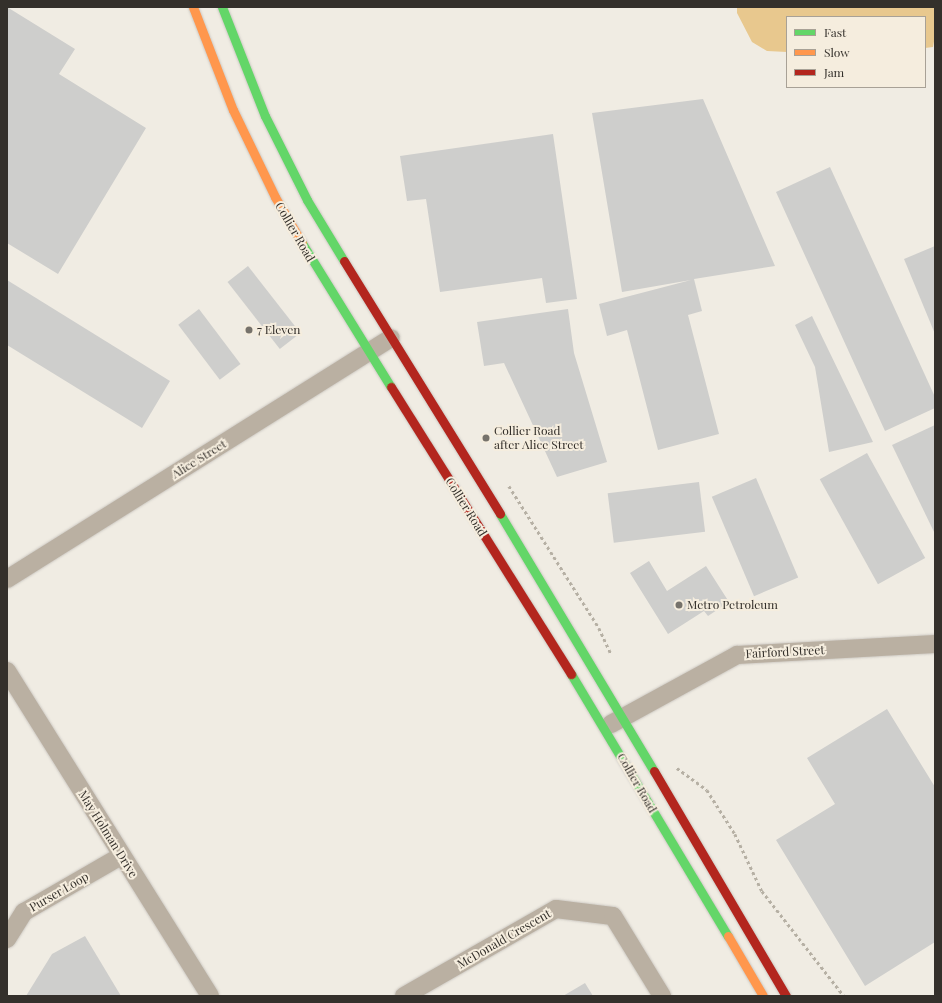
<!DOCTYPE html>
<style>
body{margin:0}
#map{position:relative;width:942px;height:1003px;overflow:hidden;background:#f0ece3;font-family:"Playfair Display",serif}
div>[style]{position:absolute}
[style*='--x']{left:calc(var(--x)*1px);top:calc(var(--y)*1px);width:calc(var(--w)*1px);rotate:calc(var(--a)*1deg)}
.water>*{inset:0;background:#e8c88e}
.building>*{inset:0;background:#cececc;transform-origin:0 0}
.path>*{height:2.5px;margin-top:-1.25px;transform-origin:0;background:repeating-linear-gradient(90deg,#b6b0a4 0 3px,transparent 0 6px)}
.roads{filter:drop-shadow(0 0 1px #cdc9c3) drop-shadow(0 0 1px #cdc9c3)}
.street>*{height:18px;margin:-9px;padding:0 9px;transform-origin:9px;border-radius:9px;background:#bab0a2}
.fast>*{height:9px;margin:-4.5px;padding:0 4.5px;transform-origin:4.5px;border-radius:4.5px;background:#63d668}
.slow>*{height:9px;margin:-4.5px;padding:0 4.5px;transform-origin:4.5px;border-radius:4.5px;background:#ff974d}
.jam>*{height:9px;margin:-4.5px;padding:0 4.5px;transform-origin:4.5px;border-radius:4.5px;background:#b3261e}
.dots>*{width:11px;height:11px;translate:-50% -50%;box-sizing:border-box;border:2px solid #f5edde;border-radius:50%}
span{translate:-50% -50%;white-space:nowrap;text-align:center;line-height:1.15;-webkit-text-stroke:4px #f5edde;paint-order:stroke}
.street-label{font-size:12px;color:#34302b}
.poi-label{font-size:12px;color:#34302b}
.left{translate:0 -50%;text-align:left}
.frame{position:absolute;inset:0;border:8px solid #34302b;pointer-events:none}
.legend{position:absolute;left:786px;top:16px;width:140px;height:72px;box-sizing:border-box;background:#f5edde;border:1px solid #a8a196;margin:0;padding:5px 7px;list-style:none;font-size:12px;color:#34302b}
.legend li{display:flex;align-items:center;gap:8px;height:20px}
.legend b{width:20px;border:1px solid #a8a196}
</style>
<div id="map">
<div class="water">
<div style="clip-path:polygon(737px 7px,935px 7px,935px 36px,933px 47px,925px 48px,925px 17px,787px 17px,787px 52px,767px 51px,752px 42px,737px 13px)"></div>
</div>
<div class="building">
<div style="clip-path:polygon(7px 7px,75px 49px,59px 74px,146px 128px,58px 274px,7px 243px)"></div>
<div style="clip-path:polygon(703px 99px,775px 266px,694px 279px,702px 311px,688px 315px,719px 434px,658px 450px,627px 330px,607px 336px,599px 304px,691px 280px,622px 292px,592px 113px)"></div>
<div style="clip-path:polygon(553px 134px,577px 299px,546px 303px,542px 278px,440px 292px,426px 199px,407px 201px,400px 156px)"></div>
<div style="clip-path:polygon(830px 167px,935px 397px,935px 408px,885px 431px,776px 192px)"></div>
<div style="clip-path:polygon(935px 246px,935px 334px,904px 259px)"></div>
<div style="left:248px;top:266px;width:85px;height:26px;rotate:52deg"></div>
<div style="clip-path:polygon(7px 280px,170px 381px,142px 428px,7px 345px)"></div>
<div style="left:199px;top:309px;width:69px;height:26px;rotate:53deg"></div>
<div style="clip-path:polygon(568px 309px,574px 353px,607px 462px,557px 477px,504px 363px,484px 366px,477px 322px)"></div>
<div style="clip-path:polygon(812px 316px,873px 442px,829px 452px,815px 367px,795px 325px)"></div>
<div style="clip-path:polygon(935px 425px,935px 534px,892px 445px)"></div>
<div style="left:867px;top:453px;width:120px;height:54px;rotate:61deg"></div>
<div style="left:756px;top:478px;width:108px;height:48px;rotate:67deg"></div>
<div style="left:699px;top:482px;width:50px;height:92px;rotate:83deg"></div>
<div style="clip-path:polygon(649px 561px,667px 591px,706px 566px,729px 602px,708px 616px,704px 611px,668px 634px,630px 573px)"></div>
<div style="clip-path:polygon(887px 709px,935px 787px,935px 942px,865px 986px,776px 840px,835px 804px,807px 758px)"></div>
<div style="clip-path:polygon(85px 936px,121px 996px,26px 996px,52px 954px)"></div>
<div style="clip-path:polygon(585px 983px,593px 996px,563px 996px)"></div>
</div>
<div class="path">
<div style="--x:509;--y:486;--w:168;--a:57.6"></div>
<div style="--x:599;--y:628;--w:29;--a:65"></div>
<div style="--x:677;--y:768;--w:37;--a:36"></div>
<div style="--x:707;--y:790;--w:52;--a:57.5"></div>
<div style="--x:735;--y:834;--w:63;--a:64.7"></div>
<div style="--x:762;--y:891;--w:133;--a:52"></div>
</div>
<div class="roads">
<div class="street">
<div style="--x:7;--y:579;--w:453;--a:-32.1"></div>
<div style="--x:7;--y:671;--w:383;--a:58"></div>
<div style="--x:611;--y:724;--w:144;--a:-28.7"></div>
<div style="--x:737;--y:655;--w:198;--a:-3.2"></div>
<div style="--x:7;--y:939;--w:32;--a:-58"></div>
<div style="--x:24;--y:912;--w:112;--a:-30"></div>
<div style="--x:404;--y:996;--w:175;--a:-29.8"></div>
<div style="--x:556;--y:909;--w:57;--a:7"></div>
<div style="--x:613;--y:916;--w:94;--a:58.5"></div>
</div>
<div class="fast">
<div style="--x:222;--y:7;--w:117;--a:68.5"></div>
<div style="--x:265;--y:116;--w:94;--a:63.4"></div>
<div style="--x:307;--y:200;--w:71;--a:58.8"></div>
<div style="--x:302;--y:243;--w:169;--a:58.3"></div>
<div style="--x:500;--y:514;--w:300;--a:59.1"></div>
<div style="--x:571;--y:674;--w:305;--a:59.1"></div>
</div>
<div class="slow">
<div style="--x:193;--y:7;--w:110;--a:68.8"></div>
<div style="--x:233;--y:110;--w:97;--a:64.2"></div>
<div style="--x:275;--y:197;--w:53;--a:59.6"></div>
<div style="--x:728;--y:936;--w:69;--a:59.7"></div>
</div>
<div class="jam">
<div style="--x:344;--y:261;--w:297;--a:58.3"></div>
<div style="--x:391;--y:387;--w:339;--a:57.9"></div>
<div style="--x:654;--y:771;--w:261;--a:59.6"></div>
</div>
</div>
<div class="dots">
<div style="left:249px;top:330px;background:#76726b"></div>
<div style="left:486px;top:438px;background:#76726b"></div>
<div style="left:679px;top:605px;background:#76726b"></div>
</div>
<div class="street-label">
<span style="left:295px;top:232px;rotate:60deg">Collier Road</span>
<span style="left:199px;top:459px;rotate:-32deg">Alice Street</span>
<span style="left:466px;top:507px;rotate:58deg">Collier Road</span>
<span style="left:785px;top:652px;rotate:-3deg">Fairford Street</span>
<span style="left:637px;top:783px;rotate:60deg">Collier Road</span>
<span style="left:108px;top:834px;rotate:58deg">May Holman Drive</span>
<span style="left:59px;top:892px;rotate:-30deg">Purser Loop</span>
<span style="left:504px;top:939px;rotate:-30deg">McDonald Crescent</span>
</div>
<div class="poi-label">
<span class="left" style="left:257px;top:330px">7 Eleven</span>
<span class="left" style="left:494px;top:438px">Collier Road<br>after Alice Street</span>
<span class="left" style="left:687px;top:605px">Metro Petroleum</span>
</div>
<div class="frame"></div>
<ul class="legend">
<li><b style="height:5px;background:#63d668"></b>Fast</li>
<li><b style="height:5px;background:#ff974d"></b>Slow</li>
<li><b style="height:5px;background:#b3261e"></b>Jam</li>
</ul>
</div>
